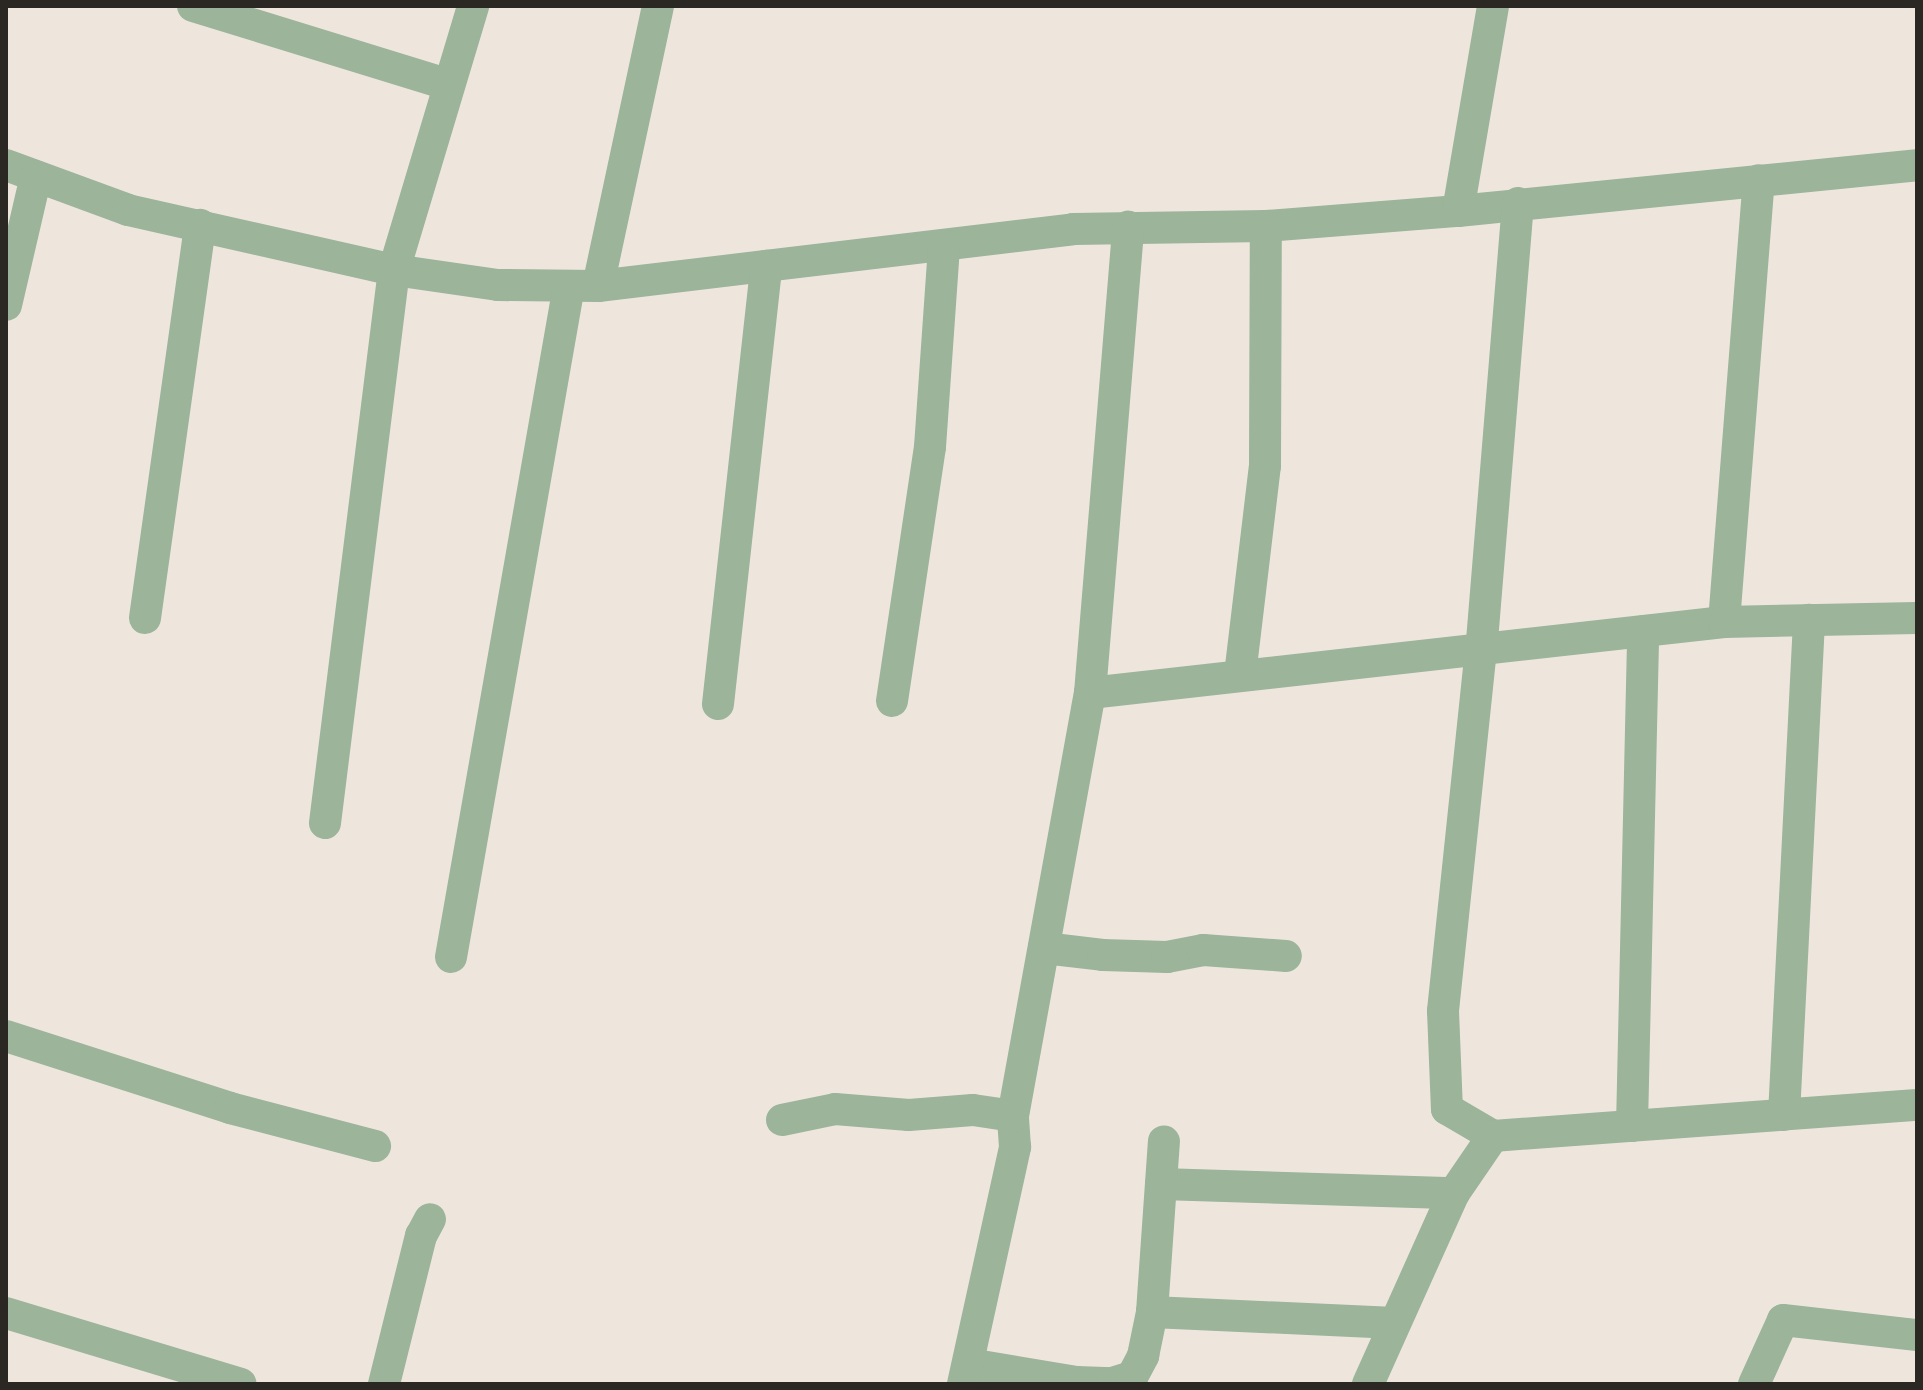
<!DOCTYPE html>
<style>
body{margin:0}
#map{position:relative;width:1923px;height:1390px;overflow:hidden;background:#eee6dd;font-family:Literata,serif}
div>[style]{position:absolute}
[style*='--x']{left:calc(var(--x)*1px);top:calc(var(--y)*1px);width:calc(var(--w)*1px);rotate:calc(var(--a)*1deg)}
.street>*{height:32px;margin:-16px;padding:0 16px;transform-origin:16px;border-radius:16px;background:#9bb49a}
span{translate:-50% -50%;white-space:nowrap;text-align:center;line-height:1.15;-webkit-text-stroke:6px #fbf3ea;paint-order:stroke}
.frame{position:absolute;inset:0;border:8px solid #2b2824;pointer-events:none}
</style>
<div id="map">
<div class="street">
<div style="--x:193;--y:6;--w:266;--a:17.1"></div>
<div style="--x:6;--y:165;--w:130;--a:20.2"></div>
<div style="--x:128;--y:210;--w:273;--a:12.7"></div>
<div style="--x:394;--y:270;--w:105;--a:8.2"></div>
<div style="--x:498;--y:285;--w:100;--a:0.6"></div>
<div style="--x:598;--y:286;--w:478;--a:-6.8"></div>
<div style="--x:1073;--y:229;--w:193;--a:-0.9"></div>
<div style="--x:1266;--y:226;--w:193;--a:-4.5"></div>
<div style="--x:1458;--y:211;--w:461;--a:-5.7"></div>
<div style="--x:1518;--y:203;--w:448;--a:94.7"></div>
<div style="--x:1481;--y:649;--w:364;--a:96"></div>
<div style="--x:1443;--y:1011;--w:98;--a:87.7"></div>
<div style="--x:1447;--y:1109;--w:53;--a:30.4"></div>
<div style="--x:1493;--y:1136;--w:425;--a:-4.2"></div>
<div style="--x:1458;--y:211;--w:208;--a:-80.3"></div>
<div style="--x:598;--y:286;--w:286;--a:-77.9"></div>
<div style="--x:6;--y:305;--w:132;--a:-76.9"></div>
<div style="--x:145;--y:618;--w:397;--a:-82"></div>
<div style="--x:1724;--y:622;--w:443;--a:-85.5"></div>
<div style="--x:1240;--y:675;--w:210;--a:-83.2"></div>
<div style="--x:1265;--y:466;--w:240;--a:-89.8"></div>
<div style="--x:1090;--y:693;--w:638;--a:-6.39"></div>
<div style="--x:1724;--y:622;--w:193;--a:-1.2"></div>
<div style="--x:892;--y:701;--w:257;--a:-81.5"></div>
<div style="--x:930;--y:447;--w:202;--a:-86"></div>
<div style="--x:718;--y:704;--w:441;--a:-83.7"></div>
<div style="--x:325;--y:823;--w:557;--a:-82.89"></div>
<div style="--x:394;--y:270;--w:276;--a:-73.3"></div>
<div style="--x:1044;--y:948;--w:59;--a:6.8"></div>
<div style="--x:1103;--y:955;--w:64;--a:1.8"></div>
<div style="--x:1167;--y:957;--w:37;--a:-11"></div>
<div style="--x:1203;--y:950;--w:83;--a:4.1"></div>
<div style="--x:451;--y:957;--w:681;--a:-80.03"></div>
<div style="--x:6;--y:1036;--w:235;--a:17.8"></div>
<div style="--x:230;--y:1108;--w:150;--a:14.7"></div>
<div style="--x:1784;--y:1115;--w:496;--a:-87.1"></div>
<div style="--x:782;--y:1120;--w:54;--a:-11.7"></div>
<div style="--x:835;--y:1109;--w:74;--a:4.6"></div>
<div style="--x:909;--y:1115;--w:64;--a:-4.5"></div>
<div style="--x:973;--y:1110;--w:40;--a:8.5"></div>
<div style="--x:1632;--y:1126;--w:495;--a:-88.7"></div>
<div style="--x:1161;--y:1184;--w:293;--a:1.8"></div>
<div style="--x:1152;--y:1312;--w:243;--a:2.6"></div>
<div style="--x:6;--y:1313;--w:245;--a:16.8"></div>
<div style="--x:969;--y:1364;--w:109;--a:9.5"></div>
<div style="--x:1076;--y:1382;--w:36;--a:2"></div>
<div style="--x:1112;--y:1383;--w:21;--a:-17"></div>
<div style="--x:1132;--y:1377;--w:24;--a:-62"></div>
<div style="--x:1143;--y:1356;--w:45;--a:-78.4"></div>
<div style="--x:1152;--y:1312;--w:171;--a:-86"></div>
<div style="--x:384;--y:1384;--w:153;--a:-76"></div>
<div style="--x:421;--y:1236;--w:19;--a:-62"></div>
<div style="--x:963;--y:1384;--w:243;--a:-77.6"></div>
<div style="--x:1015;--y:1147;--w:31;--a:-94"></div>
<div style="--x:1013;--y:1116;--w:430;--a:-79.7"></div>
<div style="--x:1090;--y:693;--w:468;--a:-85.3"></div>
<div style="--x:1368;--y:1384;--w:209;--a:-65.8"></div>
<div style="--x:1454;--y:1193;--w:69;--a:-55.6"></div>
<div style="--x:1754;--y:1384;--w:70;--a:-65.6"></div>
<div style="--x:1783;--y:1320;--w:135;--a:6.4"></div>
</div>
<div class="frame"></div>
</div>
